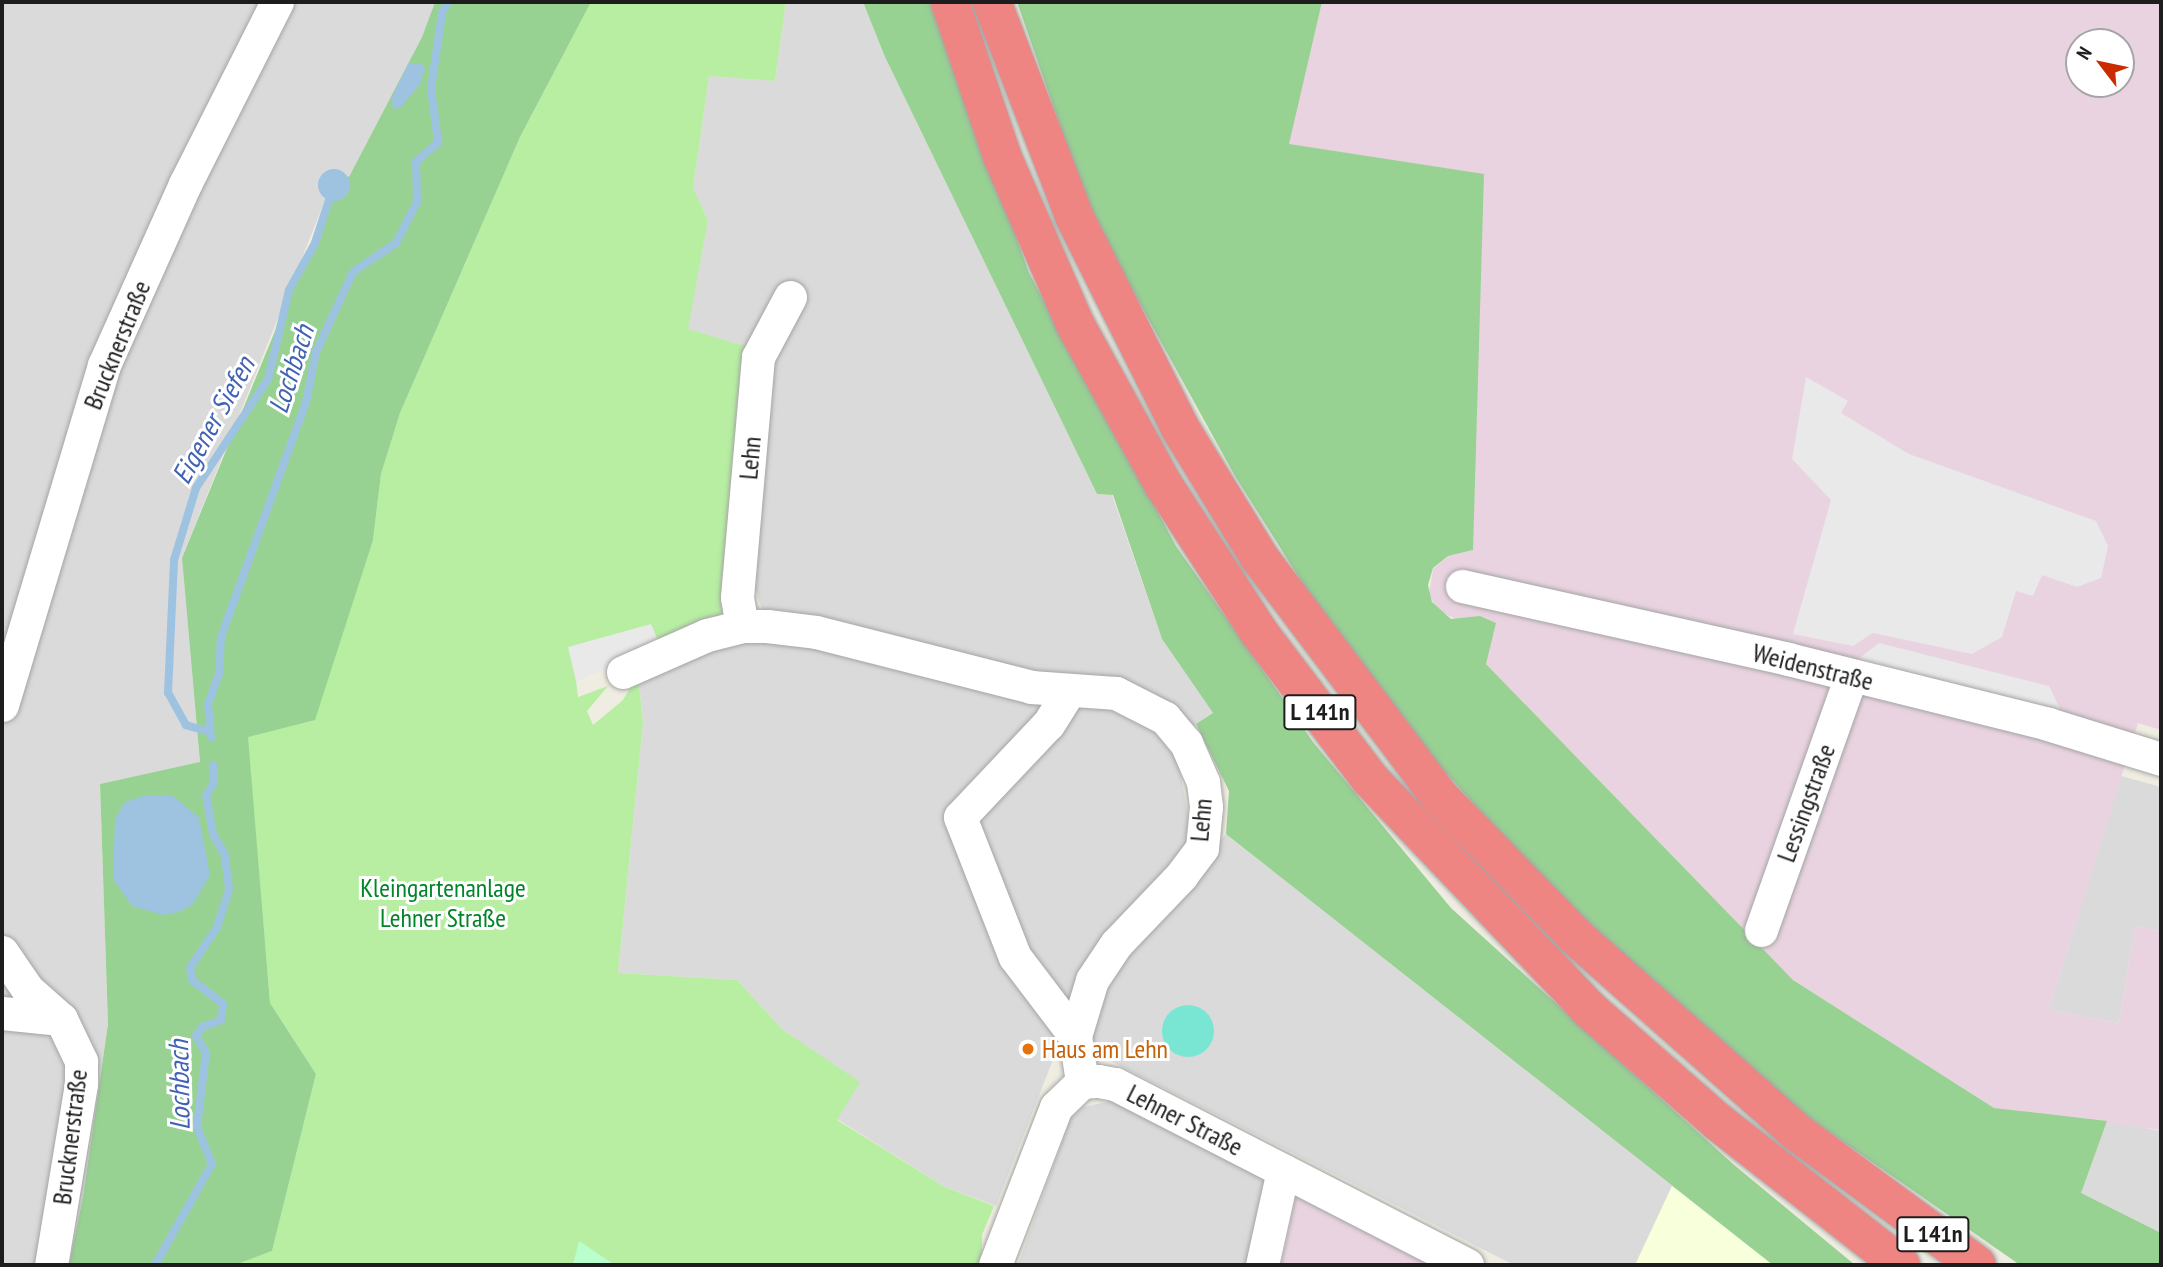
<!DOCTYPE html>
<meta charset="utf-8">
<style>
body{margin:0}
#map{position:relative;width:2163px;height:1267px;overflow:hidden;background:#efede1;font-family:"PT Sans Narrow",sans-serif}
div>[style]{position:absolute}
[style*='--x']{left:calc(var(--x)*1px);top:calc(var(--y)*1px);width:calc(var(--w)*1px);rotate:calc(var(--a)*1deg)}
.residential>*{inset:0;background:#dbdada}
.industrial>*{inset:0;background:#e9d3e0}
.education>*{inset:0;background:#f7ffdb}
.grass>*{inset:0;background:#b7eea2}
.forest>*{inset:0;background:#97d292}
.park>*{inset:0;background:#bafece}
.pitch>*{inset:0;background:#78e6d3}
.round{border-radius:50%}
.parking>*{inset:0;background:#e9e9e9}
.water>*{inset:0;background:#9ec3e1}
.stream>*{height:8px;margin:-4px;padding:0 4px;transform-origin:4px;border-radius:4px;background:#9ec3e1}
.roads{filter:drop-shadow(0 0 2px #a4a4a4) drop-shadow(0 0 2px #a4a4a4)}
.minor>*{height:33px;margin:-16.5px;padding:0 16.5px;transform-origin:16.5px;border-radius:16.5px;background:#fff}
.highway>*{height:38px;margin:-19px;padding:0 19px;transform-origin:19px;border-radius:19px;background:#ee8582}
.dots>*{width:19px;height:19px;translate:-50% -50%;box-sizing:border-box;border:4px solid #fff;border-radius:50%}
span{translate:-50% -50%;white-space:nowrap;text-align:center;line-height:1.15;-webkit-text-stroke:6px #fff;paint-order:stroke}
.shield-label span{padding:2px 5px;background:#fff;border:2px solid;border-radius:5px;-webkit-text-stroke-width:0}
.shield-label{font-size:24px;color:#1d1d1d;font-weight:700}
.street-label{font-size:26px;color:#1d1d1d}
.park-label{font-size:26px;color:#028429}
.food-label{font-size:26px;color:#c56008}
.left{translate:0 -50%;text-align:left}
.water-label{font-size:28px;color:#4162b4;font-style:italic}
.frame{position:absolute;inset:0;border:4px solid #1d1d1d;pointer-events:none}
.north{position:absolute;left:2065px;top:28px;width:70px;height:70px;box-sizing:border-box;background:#fff;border:2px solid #a5a5a5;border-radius:50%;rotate:302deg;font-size:19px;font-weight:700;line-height:28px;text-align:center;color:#1d1d1d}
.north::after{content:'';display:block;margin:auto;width:24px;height:32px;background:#ca2c00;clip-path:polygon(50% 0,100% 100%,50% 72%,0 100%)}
</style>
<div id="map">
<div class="residential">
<div style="clip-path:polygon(2px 2px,435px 2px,422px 37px,349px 178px,345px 173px,326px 198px,182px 558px,200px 763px,100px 784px,108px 1024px,83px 1197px,69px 1265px,2px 1265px)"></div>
<div style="clip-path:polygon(786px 2px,863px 2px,885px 57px,1097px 494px,1112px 495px,1162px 639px,1213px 713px,1174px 739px,1189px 819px,1185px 848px,1061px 1039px,996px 1206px,945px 1187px,837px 1119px,859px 1082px,783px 1030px,737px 980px,618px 973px,643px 722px,638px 675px,764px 615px,754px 586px,751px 348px,687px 329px,708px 220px,693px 188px,709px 76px,775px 81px)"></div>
<div style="clip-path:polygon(2121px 776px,2161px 787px,2161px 931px,2135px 926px,2119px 1023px,2049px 1010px)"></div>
<div style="clip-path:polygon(1226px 834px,1773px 1265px,1514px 1265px,1089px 1050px,1098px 1006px,1147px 922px)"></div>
<div style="clip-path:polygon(1117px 1100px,1263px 1174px,1265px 1185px,1246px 1265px,1018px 1265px,1070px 1119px,1083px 1107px)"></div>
<div style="clip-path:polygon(2107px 1121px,2161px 1131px,2161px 1233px,2080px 1193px)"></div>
</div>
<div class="industrial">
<div style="clip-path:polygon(evenodd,1322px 2px,2161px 2px,2161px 730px,2138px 723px,2049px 1010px,2119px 1023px,2135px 926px,2161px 931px,2161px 1130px,1994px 1108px,1793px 980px,1486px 664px,1480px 616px,1460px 621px,1437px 610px,1429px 594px,1433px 569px,1448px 556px,1473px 550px,1288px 144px,1322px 2px,2079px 42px,2121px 42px,2121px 84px,2079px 84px,2079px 42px)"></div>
<div style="clip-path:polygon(1296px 1195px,1431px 1265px,1281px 1265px)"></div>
</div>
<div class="education">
<div style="clip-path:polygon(1672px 1186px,1773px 1265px,1635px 1265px)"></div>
</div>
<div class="grass">
<div style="clip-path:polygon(591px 2px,786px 2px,775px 81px,709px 76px,693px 188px,708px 220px,688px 329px,751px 348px,726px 605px,718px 618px,576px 681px,578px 697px,608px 686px,587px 711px,593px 725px,623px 700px,638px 675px,643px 722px,618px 973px,737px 980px,783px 1030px,860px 1082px,837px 1120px,945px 1187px,994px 1206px,982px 1235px,982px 1265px,235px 1265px,272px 1251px,316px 1074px,270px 1003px,247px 736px,373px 540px,381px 474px,400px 413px,520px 137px)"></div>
</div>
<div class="forest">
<div style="clip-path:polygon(435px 2px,591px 2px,520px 137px,400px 413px,381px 474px,373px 540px,315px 720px,248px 737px,270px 1003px,316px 1074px,272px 1251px,235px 1265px,69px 1265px,83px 1197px,108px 1024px,100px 784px,200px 762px,182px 558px,311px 243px,326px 198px,319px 187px,321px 177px,333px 169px,349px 177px,422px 37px)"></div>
<div style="clip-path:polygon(863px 2px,933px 2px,1029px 273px,1176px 546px,1313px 742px,1451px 908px,1733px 1164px,1855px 1265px,1773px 1265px,1226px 834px,1229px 791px,1196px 724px,1213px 713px,1162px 639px,1113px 495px,1097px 494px,885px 57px)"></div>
<div style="clip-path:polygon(1017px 2px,1322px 2px,1289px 144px,1484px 174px,1473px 550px,1448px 556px,1433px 568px,1428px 585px,1432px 602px,1451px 619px,1480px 616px,1496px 623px,1486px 664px,1793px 980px,1994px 1108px,2107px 1121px,2081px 1193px,2161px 1233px,2161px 1265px,2020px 1265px,1803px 1114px,1721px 1048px,1536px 873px,1436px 762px,1308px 592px,1235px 476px,1091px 215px)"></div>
</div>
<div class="park">
<div style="clip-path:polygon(579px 1241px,615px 1265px,573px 1265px)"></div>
</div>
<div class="pitch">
<div class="round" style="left:1162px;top:1005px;width:52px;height:52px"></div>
</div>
<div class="parking">
<div style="clip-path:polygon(1806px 377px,1848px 401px,1841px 413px,1909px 454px,2096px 521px,2108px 546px,2101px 578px,2077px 587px,2042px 575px,2033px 596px,2016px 591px,2002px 637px,1972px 654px,1873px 633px,1853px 646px,1793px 634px,1831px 500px,1792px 459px)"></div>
<div style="clip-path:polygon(651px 624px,661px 647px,576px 681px,568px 647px)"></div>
<div style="clip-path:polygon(1879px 643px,2049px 686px,2061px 711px,1857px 660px)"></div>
</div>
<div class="water">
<div style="clip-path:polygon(420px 63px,425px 68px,420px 84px,400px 108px,394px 109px,391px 99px,408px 64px)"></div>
<div class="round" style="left:318px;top:169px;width:32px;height:32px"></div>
<div style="clip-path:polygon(146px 795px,172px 795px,199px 818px,210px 875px,193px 904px,179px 912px,163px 915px,132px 906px,113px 879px,115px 819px,125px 802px)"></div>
</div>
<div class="stream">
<div style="--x:210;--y:732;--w:25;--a:-164"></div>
<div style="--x:186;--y:725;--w:37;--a:-119"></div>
<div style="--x:168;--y:693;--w:133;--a:-87.4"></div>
<div style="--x:174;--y:560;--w:75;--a:-73"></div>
<div style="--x:196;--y:488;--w:131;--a:-56.6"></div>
<div style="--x:268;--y:379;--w:91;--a:-76.7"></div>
<div style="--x:289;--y:290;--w:54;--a:-61"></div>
<div style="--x:315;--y:243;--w:45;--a:-72"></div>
<div style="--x:211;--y:737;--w:33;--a:-95"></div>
<div style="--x:208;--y:704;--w:33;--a:-70"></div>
<div style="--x:219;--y:673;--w:36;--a:-87"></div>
<div style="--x:221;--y:637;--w:250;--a:-70.1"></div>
<div style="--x:306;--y:402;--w:51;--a:-78.7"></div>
<div style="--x:316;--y:352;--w:88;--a:-65.2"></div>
<div style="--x:353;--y:272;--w:52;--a:-34"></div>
<div style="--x:396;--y:243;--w:46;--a:-62.9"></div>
<div style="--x:417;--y:202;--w:40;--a:-91.4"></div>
<div style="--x:416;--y:162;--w:30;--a:-42"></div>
<div style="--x:438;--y:142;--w:53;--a:-97.5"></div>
<div style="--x:431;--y:89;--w:77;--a:-81.8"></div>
<div style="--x:442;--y:13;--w:13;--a:-61"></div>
<div style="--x:155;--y:1265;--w:116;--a:-60.6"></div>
<div style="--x:212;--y:1164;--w:40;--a:-112"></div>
<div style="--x:197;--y:1127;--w:75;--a:-83.1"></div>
<div style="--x:206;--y:1053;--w:20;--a:-120"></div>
<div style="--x:196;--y:1036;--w:11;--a:-56"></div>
<div style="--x:202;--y:1027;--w:20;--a:-20"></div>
<div style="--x:221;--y:1020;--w:16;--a:-83"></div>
<div style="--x:223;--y:1004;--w:39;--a:-142"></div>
<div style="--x:192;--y:980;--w:12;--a:-99"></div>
<div style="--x:190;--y:968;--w:49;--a:-56.6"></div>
<div style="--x:217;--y:927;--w:40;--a:-72"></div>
<div style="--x:229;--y:889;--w:34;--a:-97"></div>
<div style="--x:225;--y:855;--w:24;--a:-120"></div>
<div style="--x:213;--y:834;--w:39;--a:-100"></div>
<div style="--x:206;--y:796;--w:16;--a:-60"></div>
<div style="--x:214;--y:782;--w:17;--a:-93"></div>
</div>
<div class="roads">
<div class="minor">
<div style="--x:1462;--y:586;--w:334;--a:12.6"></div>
<div style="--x:1788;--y:659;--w:268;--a:14"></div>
<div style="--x:2048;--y:724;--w:118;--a:17.2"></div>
<div style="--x:742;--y:626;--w:29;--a:-100"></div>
<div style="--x:737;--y:597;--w:241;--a:-85"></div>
<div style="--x:758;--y:357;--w:68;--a:-61.9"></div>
<div style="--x:623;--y:672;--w:92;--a:-23.8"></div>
<div style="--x:707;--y:635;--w:36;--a:-14"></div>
<div style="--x:742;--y:626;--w:25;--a:0"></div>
<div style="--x:767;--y:626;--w:49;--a:7"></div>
<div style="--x:816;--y:632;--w:222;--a:14.3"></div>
<div style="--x:1031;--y:687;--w:85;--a:4"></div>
<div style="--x:1116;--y:693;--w:55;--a:27"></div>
<div style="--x:1165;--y:718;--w:33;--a:50"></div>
<div style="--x:1186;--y:743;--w:43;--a:66.4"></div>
<div style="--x:1203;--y:782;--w:25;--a:83"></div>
<div style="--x:1206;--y:807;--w:41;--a:95.6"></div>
<div style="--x:1202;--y:848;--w:34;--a:127"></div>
<div style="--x:1182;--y:875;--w:95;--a:133.7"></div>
<div style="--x:1116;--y:944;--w:43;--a:123.7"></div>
<div style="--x:1092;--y:980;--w:59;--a:106.9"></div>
<div style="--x:1075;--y:1036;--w:47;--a:81.3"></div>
<div style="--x:1069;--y:691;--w:39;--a:122"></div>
<div style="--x:1048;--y:724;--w:128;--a:133.4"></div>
<div style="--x:960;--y:817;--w:150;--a:68.6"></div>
<div style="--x:1015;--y:957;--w:99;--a:52.8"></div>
<div style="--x:2;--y:705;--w:355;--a:-73.3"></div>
<div style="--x:104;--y:365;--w:198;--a:-65.9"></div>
<div style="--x:185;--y:184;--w:204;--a:-63.2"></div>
<div style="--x:1761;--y:930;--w:269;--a:-70.5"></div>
<div style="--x:2;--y:952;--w:46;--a:55.6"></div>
<div style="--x:28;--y:990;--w:44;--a:41.3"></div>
<div style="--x:61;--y:1019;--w:47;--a:64.5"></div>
<div style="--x:81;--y:1061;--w:23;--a:90"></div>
<div style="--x:81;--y:1084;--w:183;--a:99.4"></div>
<div style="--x:2;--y:1013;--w:59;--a:5.8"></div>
<div style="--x:995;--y:1265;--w:169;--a:-68.9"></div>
<div style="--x:1056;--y:1107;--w:36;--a:-44"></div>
<div style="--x:1082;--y:1082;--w:16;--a:-4"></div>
<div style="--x:1098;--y:1081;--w:17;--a:10"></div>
<div style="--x:1115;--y:1084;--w:396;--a:27.2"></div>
<div style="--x:1262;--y:1265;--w:97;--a:-77.5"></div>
</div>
<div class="highway">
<div style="--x:950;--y:2;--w:163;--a:71.3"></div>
<div style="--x:1002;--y:156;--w:183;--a:66.5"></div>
<div style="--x:1075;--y:324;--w:183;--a:61.2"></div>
<div style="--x:1163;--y:484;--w:175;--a:57.1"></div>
<div style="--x:1258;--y:631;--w:186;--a:52.9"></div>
<div style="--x:1370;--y:779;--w:319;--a:46.4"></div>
<div style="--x:1590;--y:1010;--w:170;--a:41.2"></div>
<div style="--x:1718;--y:1122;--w:232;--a:38"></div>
<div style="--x:992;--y:2;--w:229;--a:69"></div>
<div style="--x:1074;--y:216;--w:237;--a:63.4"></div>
<div style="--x:1180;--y:428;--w:151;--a:58.5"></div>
<div style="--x:1259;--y:557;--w:301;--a:53"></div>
<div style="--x:1440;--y:797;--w:192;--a:45.8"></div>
<div style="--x:1574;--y:935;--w:299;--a:41.5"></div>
<div style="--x:1798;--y:1133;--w:222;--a:36.4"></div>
</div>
</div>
<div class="dots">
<div style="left:1028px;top:1049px;background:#e8710a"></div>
</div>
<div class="shield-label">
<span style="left:1320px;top:712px">L 141n</span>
<span style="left:1933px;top:1234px">L 141n</span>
</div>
<div class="street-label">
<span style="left:117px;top:345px;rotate:-68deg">Brucknerstraße</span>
<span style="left:750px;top:458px;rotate:-85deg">Lehn</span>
<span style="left:1813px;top:667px;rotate:14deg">Weidenstraße</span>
<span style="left:1806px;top:803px;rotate:-70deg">Lessingstraße</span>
<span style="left:1201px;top:820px;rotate:-85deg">Lehn</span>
<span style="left:1185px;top:1120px;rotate:27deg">Lehner Straße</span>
<span style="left:70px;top:1137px;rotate:-83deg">Brucknerstraße</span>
</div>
<div class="park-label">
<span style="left:443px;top:903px">Kleingartenanlage<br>Lehner Straße</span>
</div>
<div class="food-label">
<span class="left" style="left:1042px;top:1049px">Haus am Lehn</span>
</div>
<div class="water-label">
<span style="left:291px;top:369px;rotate:-72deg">Lochbach</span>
<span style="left:213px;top:420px;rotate:-61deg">Eigener Siefen</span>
<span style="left:179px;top:1085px;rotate:-91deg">Lochbach</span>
</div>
<div class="frame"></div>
<div class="north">N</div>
</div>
